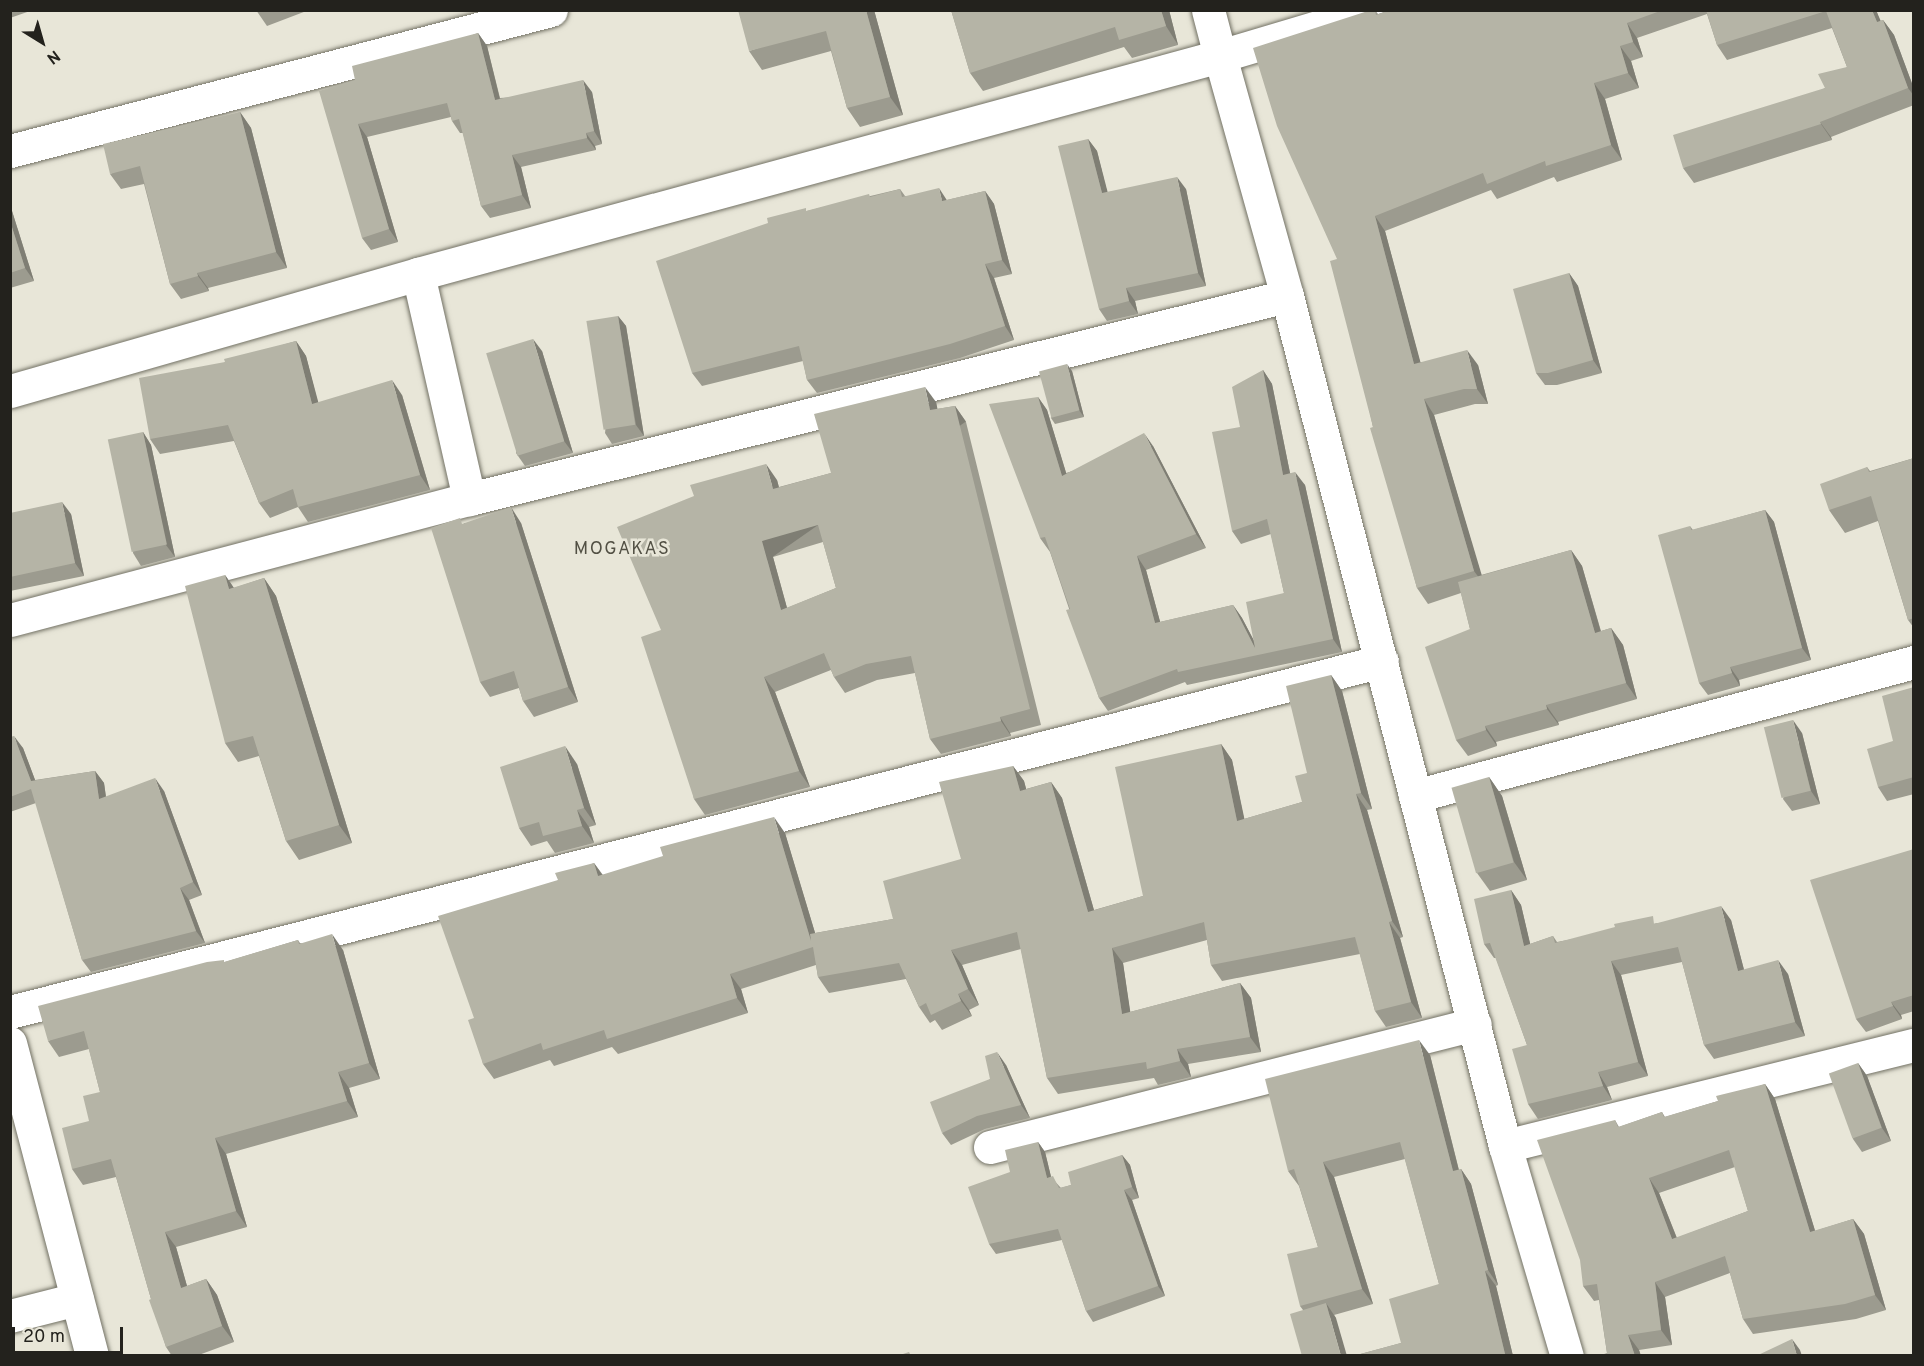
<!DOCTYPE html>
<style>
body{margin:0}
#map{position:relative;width:1924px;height:1366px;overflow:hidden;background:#e8e6d8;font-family:Overpass,sans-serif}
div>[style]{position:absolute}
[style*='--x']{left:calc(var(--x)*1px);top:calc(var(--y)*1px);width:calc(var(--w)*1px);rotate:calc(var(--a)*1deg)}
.roads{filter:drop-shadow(0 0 2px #727164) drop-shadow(0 0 2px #727164)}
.street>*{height:33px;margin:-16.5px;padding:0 16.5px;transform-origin:16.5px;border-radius:16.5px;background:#fff}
.wall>*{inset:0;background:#9c9b8f}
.shaded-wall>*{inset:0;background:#7f7e74;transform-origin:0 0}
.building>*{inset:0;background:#b5b4a6;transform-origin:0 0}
span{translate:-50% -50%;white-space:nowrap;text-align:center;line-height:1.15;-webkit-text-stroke:5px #e8e6d8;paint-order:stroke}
.quarter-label{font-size:18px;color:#525044;letter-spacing:1.5px}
.frame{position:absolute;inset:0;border:12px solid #23221d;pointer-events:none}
.north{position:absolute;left:12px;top:12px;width:60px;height:60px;-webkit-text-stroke:4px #e8e6d8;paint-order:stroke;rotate:143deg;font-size:16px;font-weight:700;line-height:24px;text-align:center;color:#23221d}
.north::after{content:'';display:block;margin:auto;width:21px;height:27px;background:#23221d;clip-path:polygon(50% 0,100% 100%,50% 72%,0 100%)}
.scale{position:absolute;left:12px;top:1327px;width:111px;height:27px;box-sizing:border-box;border:3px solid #23221d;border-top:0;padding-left:8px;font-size:18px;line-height:21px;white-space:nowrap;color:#23221d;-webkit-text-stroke:4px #e8e6d8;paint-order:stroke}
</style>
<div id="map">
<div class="roads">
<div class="street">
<div style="--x:1208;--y:10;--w:48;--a:75.4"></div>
<div style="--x:1220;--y:56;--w:161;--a:-16.6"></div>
<div style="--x:10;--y:151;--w:559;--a:-14.61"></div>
<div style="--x:418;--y:274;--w:231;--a:77.2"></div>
<div style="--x:10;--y:391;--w:424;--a:-16"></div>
<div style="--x:418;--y:274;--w:831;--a:-15.21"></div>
<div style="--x:1220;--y:56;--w:249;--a:74.4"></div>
<div style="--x:1287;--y:296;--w:878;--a:75.62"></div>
<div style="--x:1505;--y:1146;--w:219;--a:73.6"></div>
<div style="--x:10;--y:620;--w:475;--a:-14.8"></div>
<div style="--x:469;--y:499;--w:843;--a:-13.94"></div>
<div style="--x:1415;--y:796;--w:517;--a:-15.03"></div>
<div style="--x:10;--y:1012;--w:1416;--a:-14.35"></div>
<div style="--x:10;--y:1043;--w:324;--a:75.3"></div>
<div style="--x:1505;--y:1146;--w:421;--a:-13.9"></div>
<div style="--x:990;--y:1147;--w:500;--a:-14.23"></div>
<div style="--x:10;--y:1316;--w:69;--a:-14.2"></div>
</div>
</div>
<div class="wall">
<div style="clip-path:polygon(10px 10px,33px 10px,10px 18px)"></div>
<div style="clip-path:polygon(256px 10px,309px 10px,267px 26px)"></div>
<div style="clip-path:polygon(874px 10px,903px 115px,860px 127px,847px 108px,831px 51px,762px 70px,749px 51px)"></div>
<div style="clip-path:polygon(951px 10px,1169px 10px,1178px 45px,1132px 58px,1124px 47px,983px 91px,970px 73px)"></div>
<div style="clip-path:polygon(1375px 10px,1378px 14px,1390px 10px,1876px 10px,1880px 21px,1883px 20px,1894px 35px,1914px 89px,1914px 105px,1831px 137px,1832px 140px,1694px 183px,1683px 168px,1825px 88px,1847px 67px,1832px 28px,1727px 60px,1717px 45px,1707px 14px,1637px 38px,1643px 57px,1631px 61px,1639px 88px,1605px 99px,1622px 160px,1557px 182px,1554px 177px,1497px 199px,1491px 190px,1385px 231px,1420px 362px,1478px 365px,1488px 404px,1475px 404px,1434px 415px,1481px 575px,1571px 550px,1582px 566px,1601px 631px,1611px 628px,1623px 645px,1637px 699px,1558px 722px,1559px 725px,1496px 742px,1497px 746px,1468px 756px,1456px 740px,1470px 629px,1461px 593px,1428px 604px,1417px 588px,1373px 427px,1337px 259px)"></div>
<div style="clip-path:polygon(478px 33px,487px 46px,500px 98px,592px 92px,602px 144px,595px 146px,596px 150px,521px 167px,531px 208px,490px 218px,481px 206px,463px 133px,460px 133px,452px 121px,451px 117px,367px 137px,398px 242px,371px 250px,362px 238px,355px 80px)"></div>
<div style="clip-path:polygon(240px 112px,251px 128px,287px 268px,208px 288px,209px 291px,181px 299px,170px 284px,144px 184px,121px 189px,110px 174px)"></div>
<div style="clip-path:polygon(1088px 139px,1097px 151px,1107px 192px,1186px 189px,1206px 286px,1135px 301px,1138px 314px,1107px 321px,1099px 309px)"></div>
<div style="clip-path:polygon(900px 189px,905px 196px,947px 200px,985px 191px,994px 204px,1012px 274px,994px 278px,1014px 340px,960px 358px,817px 393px,807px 380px,803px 361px,702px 386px,692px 373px,807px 211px)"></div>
<div style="clip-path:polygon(10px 208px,12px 211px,34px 281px,10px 288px)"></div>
<div style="clip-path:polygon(1569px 273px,1578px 286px,1602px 373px,1557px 385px,1545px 385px,1536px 373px)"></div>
<div style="clip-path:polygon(618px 316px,626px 326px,644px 436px,612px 444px,605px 433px)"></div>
<div style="clip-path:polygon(296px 341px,306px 356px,318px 403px,402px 395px,430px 490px,308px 522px,298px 507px,270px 518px,259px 503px,234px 441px,160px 454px,150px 439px,225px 362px)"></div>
<div style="clip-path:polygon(542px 351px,573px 453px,525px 466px,516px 453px)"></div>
<div style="clip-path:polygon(1263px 370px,1272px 384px,1290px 473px,1305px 485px,1342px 652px,1187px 685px,1185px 682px,1108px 711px,1099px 698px,1050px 552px,1040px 538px,1038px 397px,1047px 410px,1066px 473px,1153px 446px,1206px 548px,1146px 570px,1160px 622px,1233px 605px,1242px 618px,1254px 641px,1284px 593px,1271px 534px,1241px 544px,1232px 531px,1240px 427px)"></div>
<div style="clip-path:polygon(1072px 371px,1084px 417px,1055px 424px,1051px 418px)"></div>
<div style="clip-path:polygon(evenodd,936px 402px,937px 409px,955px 406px,966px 422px,1041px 725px,1010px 733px,1011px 736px,941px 754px,930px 739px,915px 673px,877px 680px,845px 693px,834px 677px,831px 670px,775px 692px,810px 787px,705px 815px,694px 799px,661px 630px,777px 480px,779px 487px,831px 473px,936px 402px,823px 542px,836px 588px,787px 608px,773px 557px,823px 542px)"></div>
<div style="clip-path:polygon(143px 432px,151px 445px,175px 557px,141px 566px,133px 553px)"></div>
<div style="clip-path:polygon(1914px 458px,1914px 628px,1908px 620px,1878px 521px,1845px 533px,1829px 510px,1867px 467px,1870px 471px)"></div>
<div style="clip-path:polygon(1765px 510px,1774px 522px,1811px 660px,1739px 680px,1740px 686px,1708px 695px,1699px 683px,1690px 526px,1693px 530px)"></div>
<div style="clip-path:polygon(10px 513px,71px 514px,84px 576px,10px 591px)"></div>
<div style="clip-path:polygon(464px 523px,521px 523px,578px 702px,534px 717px,523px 701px,519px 688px,490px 697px,480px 682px)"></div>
<div style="clip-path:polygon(225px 575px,234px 588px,264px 578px,276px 596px,352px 843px,299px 860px,286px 841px,259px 756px,238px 762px,225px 743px)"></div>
<div style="clip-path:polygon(1331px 675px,1342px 691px,1372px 809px,1367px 810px,1403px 937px,1400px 938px,1422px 1018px,1386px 1027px,1375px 1011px,1360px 954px,1222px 981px,1211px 965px,1207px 940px,1123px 963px,1130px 1012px,1240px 983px,1251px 998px,1261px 1052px,1188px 1064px,1191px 1077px,1158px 1085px,1154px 1078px,1058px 1094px,1047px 1078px,1021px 949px,962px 965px,979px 1005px,969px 1010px,972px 1016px,942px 1030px,935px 1020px,930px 1023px,919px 1007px,906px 979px,829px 993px,818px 977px,816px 965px,741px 989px,748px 1013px,618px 1054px,612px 1047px,554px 1066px,550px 1060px,494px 1079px,483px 1064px,474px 1018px,558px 880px,594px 863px,603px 875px,785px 833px,815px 933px,893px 919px,961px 859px,1013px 766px,1024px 781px,1026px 789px,1051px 782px,1062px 798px,1094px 910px,1143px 896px,1221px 744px,1232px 760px,1244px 819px,1302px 802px,1307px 773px)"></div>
<div style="clip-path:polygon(1914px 687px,1914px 794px,1887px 801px,1878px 787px,1893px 741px)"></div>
<div style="clip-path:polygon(1802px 733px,1820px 804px,1792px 811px,1783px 799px)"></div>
<div style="clip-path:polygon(10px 737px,23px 748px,35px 780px,95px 771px,104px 783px,106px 797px,164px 791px,202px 895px,189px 900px,205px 943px,91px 972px,82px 960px,36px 803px,10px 812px)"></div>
<div style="clip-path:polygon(577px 764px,596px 825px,589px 827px,594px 843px,555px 853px,547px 841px,531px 846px,519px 828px)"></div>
<div style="clip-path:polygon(1489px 777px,1502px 796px,1527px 880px,1490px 891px,1477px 873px)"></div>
<div style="clip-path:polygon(1914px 849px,1914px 1011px,1901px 1015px,1902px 1019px,1866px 1032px,1856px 1019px)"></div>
<div style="clip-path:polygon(1511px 890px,1521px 905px,1530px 944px,1553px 936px,1557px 942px,1658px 923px,1731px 920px,1744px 970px,1788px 974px,1805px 1036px,1714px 1059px,1704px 1045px,1682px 962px,1621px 975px,1648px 1076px,1607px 1087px,1612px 1100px,1538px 1119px,1528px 1104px,1527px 1045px,1496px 958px,1494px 958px,1484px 944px)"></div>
<div style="clip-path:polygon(298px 940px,300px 943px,343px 950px,380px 1079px,349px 1088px,358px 1117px,226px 1154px,247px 1227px,176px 1247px,187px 1286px,206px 1279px,217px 1295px,234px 1342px,196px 1356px,172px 1356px,166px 1347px,151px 1299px,116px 1177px,83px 1185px,72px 1169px,100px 1092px,89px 1049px,59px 1057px,48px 1041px,225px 962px)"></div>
<div style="clip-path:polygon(1430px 1055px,1459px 1170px,1461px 1169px,1471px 1184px,1498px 1285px,1496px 1286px,1513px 1356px,1353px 1356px,1401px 1343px,1439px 1284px,1405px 1159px,1334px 1177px,1373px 1304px,1334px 1315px,1336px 1318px,1303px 1310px,1300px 1306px,1318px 1247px,1299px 1186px,1288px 1171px)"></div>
<div style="clip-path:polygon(1858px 1063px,1867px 1076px,1891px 1141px,1862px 1152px,1853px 1139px)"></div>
<div style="clip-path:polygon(1006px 1065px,1030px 1118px,985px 1129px,951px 1145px,942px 1133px,990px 1079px)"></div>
<div style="clip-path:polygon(evenodd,1765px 1084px,1775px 1099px,1815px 1231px,1853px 1219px,1864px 1234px,1886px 1310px,1856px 1319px,1753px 1334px,1743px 1319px,1730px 1273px,1665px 1297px,1672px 1345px,1639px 1350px,1641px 1356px,1602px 1356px,1607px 1353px,1599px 1300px,1594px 1301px,1583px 1286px,1615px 1120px,1619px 1127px,1662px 1112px,1665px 1117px,1718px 1101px,1765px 1084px,1735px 1167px,1748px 1211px,1677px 1238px,1659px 1193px,1735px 1167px)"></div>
<div style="clip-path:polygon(1038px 1142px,1045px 1152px,1051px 1177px,1061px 1188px,1071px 1185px,1122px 1155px,1130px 1165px,1139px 1198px,1132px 1200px,1165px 1296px,1093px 1322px,1086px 1311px,1062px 1240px,996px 1254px,989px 1244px)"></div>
</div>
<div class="shaded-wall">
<div style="clip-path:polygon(866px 10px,874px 10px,903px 115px,890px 97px)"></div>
<div style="clip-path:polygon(1161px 10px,1169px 10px,1178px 45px,1166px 26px)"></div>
<div style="clip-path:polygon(1872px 10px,1876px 10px,1888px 38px,1877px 22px)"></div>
<div style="clip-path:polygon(1883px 20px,1894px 35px,1914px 89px,1914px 96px,1908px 88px)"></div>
<div style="clip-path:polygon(1627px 23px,1637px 38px,1643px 57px,1633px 42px)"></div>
<div style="clip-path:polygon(478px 33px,487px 46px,503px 112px,495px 100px)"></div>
<div style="clip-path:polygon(1620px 46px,1631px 61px,1639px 88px,1628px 73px)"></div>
<div style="clip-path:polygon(583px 80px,592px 92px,602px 144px,594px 131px)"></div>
<div style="clip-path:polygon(1594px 83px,1605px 99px,1622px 160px,1611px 145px)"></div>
<div style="clip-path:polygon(240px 112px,251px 128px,287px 268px,276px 252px)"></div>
<div style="clip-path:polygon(1820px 122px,1831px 137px,1832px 140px,1821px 124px)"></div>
<div style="clip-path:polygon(358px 124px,367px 137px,398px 242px,389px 229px)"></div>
<div style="clip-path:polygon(586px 133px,595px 146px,596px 150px,587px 138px)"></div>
<div style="clip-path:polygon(1088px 139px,1097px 151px,1111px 205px,1102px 193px)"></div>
<div style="clip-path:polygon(512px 155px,521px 167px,531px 208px,522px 195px)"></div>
<div style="clip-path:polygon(1177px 177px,1186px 189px,1206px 286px,1198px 273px)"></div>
<div style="clip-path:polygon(939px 188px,948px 202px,942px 201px)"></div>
<div style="clip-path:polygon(985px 191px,994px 204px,1012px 274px,1002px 260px)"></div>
<div style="clip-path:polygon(10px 208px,12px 211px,34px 281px,25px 268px,10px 221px)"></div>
<div style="clip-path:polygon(1375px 216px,1385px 231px,1425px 379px,1414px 364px)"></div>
<div style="clip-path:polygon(985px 264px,994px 278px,1014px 340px,1005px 326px)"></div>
<div style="clip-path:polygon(197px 273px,208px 288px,209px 291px,198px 276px)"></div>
<div style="clip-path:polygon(1569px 273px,1578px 286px,1602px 373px,1593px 360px)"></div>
<div style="clip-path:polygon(1126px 288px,1135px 301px,1138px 314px,1129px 301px)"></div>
<div style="clip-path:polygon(618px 316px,626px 326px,644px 436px,636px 425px)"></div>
<div style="clip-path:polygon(533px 339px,542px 351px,573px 453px,564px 441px)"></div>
<div style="clip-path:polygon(296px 341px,306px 356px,323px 420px,312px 404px)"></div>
<div style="clip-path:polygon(1467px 350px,1478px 365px,1488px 404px,1477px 389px)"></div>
<div style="clip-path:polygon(1067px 364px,1072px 371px,1084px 417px,1079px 410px)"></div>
<div style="clip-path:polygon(1263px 370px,1272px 384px,1293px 488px,1283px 475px)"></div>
<div style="clip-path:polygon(392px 380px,402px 395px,430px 490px,420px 475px)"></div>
<div style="clip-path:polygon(925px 387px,936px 402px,941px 425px,930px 410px)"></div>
<div style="clip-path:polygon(1038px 397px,1047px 410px,1071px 489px,1062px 476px)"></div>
<div style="clip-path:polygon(1424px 399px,1434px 415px,1485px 586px,1474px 571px)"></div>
<div style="left:955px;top:406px;width:19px;height:312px;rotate:55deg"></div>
<div style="clip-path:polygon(143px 432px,151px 445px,175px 557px,166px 545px)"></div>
<div style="clip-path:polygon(1144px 433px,1153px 446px,1206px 548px,1196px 534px)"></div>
<div style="clip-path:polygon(766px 464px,777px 480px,783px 504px,773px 489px)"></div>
<div style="clip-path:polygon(1295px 472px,1305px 485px,1342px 652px,1333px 639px)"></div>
<div style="clip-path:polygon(62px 502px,71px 514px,84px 576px,75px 563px)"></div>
<div style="clip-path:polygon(511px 507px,521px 523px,578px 702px,568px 687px)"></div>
<div style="clip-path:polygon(1765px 510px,1774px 522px,1811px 660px,1802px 648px)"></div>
<div style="clip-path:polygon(762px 541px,773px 557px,792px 626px,781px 610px)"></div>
<div style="clip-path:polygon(1571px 550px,1582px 566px,1606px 650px,1595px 633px)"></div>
<div style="clip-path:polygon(1137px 556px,1146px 570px,1164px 636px,1155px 623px)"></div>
<div style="clip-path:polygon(225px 575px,238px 594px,229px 589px)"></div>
<div style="clip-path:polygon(264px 578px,276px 596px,352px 843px,339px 825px)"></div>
<div style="clip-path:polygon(1233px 605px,1242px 618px,1261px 654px,1255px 648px)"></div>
<div style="clip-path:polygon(1611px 628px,1623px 645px,1637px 699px,1626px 683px)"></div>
<div style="clip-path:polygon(1730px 667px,1739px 680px,1740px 686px,1732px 673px)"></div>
<div style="clip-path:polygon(1331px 675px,1342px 691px,1372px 809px,1361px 793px)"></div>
<div style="clip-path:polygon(764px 677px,775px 692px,810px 787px,799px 771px)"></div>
<div style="clip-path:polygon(1546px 705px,1558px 722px,1559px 725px,1547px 709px)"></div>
<div style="clip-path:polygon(1000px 717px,1010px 733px,1011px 736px,1001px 721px)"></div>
<div style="clip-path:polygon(1793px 720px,1802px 733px,1820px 804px,1811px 791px)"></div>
<div style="clip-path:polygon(1485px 726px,1496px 742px,1497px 746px,1486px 730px)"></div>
<div style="clip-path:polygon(14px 736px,23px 748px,40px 793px,31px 781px)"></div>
<div style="clip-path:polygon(1221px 744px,1232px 760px,1248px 836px,1237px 821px)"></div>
<div style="clip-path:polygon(565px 746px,577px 764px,596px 825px,584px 808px)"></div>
<div style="clip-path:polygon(1013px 766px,1024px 781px,1031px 807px,1020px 791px)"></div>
<div style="clip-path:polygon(95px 771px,104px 783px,108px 812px,99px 799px)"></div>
<div style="clip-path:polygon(1489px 777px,1502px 796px,1527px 880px,1514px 862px)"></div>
<div style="clip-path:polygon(155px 778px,164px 791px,202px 895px,193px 882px)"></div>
<div style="clip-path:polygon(1051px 782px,1062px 798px,1099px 928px,1088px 912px)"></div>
<div style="clip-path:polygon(1356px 794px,1367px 810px,1403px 937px,1392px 921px)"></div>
<div style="clip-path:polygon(577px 810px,589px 827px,594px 843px,582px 826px)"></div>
<div style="clip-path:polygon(774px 817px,785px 833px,822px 956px,811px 941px)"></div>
<div style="clip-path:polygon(594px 863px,605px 879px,598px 876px)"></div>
<div style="clip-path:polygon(180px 888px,189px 900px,205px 943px,196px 931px)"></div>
<div style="clip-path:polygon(1511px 890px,1521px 905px,1534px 960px,1524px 946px)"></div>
<div style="clip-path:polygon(1721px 906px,1731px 920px,1748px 985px,1738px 971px)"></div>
<div style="clip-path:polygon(1389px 922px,1400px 938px,1422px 1018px,1411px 1002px)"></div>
<div style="clip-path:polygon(332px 934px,343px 950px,380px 1079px,369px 1063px)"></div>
<div style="clip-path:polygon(1112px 948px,1123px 963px,1133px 1030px,1122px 1014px)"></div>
<div style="clip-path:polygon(951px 950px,962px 965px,979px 1005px,968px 989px)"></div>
<div style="clip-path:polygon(1778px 960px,1788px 974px,1805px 1036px,1795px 1022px)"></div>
<div style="clip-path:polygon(1611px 961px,1621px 975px,1648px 1076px,1638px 1062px)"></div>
<div style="clip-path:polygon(730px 974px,741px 989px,748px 1013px,737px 998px)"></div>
<div style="clip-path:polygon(1240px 983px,1251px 998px,1261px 1052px,1250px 1037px)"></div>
<div style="clip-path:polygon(958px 994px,969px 1010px,972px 1016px,961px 1001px)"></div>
<div style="clip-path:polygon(1891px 1002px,1901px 1015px,1902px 1019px,1893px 1006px)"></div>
<div style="clip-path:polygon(1419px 1040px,1430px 1055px,1463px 1187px,1453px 1171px)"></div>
<div style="clip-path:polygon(1177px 1049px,1188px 1064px,1191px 1077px,1180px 1061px)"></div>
<div style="clip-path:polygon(997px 1052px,1006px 1065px,1030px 1118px,1021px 1105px)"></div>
<div style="clip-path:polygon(1858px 1063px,1867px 1076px,1891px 1141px,1882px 1128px)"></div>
<div style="clip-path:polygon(338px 1072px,349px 1088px,358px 1117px,347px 1101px)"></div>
<div style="clip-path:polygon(1598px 1072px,1607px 1087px,1612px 1100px,1603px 1086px)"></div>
<div style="clip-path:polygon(1765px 1084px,1775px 1099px,1820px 1247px,1810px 1232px)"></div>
<div style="clip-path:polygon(215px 1138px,226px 1154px,247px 1227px,236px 1211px)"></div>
<div style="clip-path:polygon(1038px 1142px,1045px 1152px,1054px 1189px,1047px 1178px)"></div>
<div style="clip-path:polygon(1122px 1155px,1130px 1165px,1139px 1198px,1132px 1187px)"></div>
<div style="clip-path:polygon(1323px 1162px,1334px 1177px,1373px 1304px,1362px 1289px)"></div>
<div style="clip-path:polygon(1461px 1169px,1471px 1184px,1498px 1285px,1488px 1270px)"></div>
<div style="clip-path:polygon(1649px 1178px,1659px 1193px,1683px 1254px,1672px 1239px)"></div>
<div style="clip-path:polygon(1124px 1190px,1132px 1200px,1165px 1296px,1158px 1286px)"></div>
<div style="clip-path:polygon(1853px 1219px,1864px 1234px,1886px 1310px,1875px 1295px)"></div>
<div style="clip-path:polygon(165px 1232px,176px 1247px,192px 1304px,181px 1288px)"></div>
<div style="clip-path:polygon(1485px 1271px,1496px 1286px,1513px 1356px,1506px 1356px,1505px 1354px)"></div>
<div style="clip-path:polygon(206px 1279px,217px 1295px,234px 1342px,222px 1326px)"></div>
<div style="clip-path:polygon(1655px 1282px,1665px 1297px,1672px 1345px,1661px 1330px)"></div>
<div style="clip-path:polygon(1326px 1303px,1336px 1318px,1347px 1356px,1341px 1356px)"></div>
<div style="clip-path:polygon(1628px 1335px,1639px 1350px,1641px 1356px,1635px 1356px)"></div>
<div style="clip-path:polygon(1792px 1339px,1800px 1350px,1802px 1356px,1797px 1356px)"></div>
</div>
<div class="building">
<div style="clip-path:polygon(738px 10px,866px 10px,890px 97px,847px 108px,826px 31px,749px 51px)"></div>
<div style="clip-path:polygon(951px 10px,1161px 10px,1166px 26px,1119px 40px,1115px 27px,970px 73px)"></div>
<div style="clip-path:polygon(1371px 10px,1375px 10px,1376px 15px,1390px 10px,1663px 10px,1627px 23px,1633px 42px,1620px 46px,1628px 73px,1594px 83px,1611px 145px,1546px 166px,1545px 161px,1487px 184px,1483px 173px,1375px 216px,1414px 364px,1467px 350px,1477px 389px,1464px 389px,1424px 399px,1474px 571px,1417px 588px,1370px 428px,1373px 427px,1330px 261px,1337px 259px,1277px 126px,1253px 48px)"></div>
<div style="clip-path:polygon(1706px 10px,1872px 10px,1877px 22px,1883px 20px,1908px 88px,1820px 122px,1821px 124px,1683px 168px,1673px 135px,1825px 88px,1818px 74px,1847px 67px,1826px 11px,1717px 45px)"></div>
<div style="clip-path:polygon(478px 33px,495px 100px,583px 80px,594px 131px,586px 133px,587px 138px,512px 155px,522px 195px,481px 206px,459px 119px,452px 121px,447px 103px,358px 124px,389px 229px,362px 238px,319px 91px,355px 80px,352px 66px)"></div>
<div style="clip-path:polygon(240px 112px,276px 252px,197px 273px,198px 276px,170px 284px,140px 166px,110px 174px,103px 144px)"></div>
<div style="clip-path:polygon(1088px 139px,1102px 193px,1177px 177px,1198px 273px,1126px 288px,1129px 301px,1099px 309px,1058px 146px)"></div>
<div style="clip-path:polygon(939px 188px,942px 201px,985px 191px,1002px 260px,985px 264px,1005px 326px,950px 344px,807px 380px,799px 346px,692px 373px,656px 261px,768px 223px,767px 218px,806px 208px,806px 211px,869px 194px,870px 197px,900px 189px,902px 197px)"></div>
<div style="clip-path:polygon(10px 221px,25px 268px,10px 273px)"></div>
<div style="clip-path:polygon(1569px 273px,1593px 360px,1548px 373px,1536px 373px,1513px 289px)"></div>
<div style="left:618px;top:316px;width:110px;height:32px;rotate:81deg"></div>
<div style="left:533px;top:339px;width:107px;height:49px;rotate:73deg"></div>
<div style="clip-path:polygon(296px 341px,312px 404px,392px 380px,420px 475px,298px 507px,293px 489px,259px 503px,228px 425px,150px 439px,139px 378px,225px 362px,224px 359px)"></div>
<div style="left:1067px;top:364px;width:48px;height:29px;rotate:75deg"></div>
<div style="clip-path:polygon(1263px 370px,1283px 475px,1295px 472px,1333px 639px,1178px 672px,1177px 669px,1099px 698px,1066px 610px,1070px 609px,1045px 537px,1040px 538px,989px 404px,1038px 397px,1062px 476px,1144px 433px,1196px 534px,1137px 556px,1155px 623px,1233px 605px,1255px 648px,1246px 602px,1284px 593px,1267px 519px,1232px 531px,1212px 432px,1240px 427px,1232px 387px)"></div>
<div style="clip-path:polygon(evenodd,925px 387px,930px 410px,955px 406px,1030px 709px,1000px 717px,1001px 721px,930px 739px,911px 656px,866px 664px,834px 677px,824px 653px,764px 677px,799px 771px,694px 799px,641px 637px,661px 630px,617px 527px,694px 496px,690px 485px,766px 464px,773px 489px,831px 473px,814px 414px,925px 387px,818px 525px,836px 588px,781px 610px,762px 541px,818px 525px)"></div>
<div style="left:143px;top:432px;width:115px;height:36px;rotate:78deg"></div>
<div style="clip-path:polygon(1914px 458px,1914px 618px,1908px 620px,1871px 496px,1829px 510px,1820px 484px,1867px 467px,1869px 472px)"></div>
<div style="clip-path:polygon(62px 502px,75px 563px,10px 577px,10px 513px)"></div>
<div style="clip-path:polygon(511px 507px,568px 687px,523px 701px,514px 671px,480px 682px,431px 528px,460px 518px,462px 524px)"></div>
<div style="clip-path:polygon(1765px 510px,1802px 648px,1730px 667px,1732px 673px,1699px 683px,1658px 535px,1690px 526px,1691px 530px)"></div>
<div style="clip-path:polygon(1571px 550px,1595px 633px,1611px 628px,1626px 683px,1546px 705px,1547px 709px,1485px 726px,1486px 730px,1456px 740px,1425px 647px,1470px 629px,1458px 582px)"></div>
<div style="clip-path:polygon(225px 575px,229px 589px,264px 578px,339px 825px,286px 841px,253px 736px,225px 743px,185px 586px)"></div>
<div style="clip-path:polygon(1331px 675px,1361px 793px,1356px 794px,1392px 921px,1389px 922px,1411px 1002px,1375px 1011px,1355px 937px,1211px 965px,1204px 922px,1112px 948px,1122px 1014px,1240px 983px,1250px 1037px,1177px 1049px,1180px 1061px,1147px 1069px,1146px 1062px,1047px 1078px,1017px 932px,951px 950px,968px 989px,958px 994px,961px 1001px,931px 1015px,926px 1003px,919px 1007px,899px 963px,818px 977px,813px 947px,730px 974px,737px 998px,607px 1039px,604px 1030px,543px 1050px,541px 1043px,483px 1064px,468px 1020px,474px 1018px,438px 916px,558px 880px,555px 873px,594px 863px,598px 876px,663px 856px,660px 847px,774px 817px,811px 941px,810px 934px,893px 919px,883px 881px,961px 859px,939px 782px,1013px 766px,1020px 791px,1051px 782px,1088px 912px,1143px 896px,1115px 767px,1221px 744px,1237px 821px,1302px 802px,1295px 776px,1307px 773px,1286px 686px)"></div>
<div style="clip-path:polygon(1914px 687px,1914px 777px,1878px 787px,1867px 749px,1893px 741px,1882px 696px)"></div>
<div style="left:1793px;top:720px;width:73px;height:30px;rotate:76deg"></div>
<div style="clip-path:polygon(14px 736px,31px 781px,95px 771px,99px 799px,155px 778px,193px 882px,180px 888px,196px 931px,82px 960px,31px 789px,10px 797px,10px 737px)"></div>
<div style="clip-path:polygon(565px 746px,584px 808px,577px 810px,582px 826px,543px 836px,539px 822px,519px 828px,500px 767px)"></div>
<div style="left:1489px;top:777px;width:89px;height:39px;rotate:74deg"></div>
<div style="clip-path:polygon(1914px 849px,1914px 995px,1891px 1002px,1893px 1006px,1856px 1019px,1810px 880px)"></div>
<div style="clip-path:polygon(1511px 890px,1524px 946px,1553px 936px,1555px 943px,1615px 927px,1614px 924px,1653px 916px,1654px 924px,1721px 906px,1738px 971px,1778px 960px,1795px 1022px,1704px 1045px,1678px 947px,1611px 961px,1638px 1062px,1598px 1072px,1603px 1086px,1528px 1104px,1512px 1049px,1527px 1045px,1490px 943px,1484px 944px,1474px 899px)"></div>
<div style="clip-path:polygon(332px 934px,369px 1063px,338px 1072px,347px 1101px,215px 1138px,236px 1211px,165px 1232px,181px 1288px,206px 1279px,222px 1326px,166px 1347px,149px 1300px,151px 1299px,111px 1159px,72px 1169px,62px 1128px,89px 1121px,83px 1096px,100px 1092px,84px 1031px,48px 1041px,38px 1006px,207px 962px,224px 960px,224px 962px,298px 940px,299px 944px)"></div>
<div style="clip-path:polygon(1419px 1040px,1453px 1171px,1461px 1169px,1488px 1270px,1485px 1271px,1505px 1354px,1499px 1356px,1353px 1356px,1401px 1343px,1389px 1299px,1439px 1284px,1400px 1142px,1323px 1162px,1362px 1289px,1300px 1306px,1287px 1254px,1318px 1247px,1294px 1169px,1288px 1171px,1265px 1079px)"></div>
<div style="clip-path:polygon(997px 1052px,1021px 1105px,977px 1116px,942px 1133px,930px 1102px,990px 1079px,985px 1056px)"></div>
<div style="left:1858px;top:1063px;width:69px;height:31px;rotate:70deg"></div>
<div style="clip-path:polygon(evenodd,1765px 1084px,1810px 1232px,1853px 1219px,1875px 1295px,1845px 1304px,1743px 1319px,1725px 1256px,1655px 1282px,1661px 1330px,1628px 1335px,1635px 1356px,1602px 1356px,1601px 1355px,1607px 1353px,1597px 1284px,1583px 1286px,1580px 1260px,1537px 1140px,1615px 1120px,1618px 1127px,1662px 1112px,1664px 1117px,1718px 1101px,1716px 1096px,1765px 1084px,1729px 1150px,1748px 1211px,1672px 1239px,1649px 1178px,1729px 1150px)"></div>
<div style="clip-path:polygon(1038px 1142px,1047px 1178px,1053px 1176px,1059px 1188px,1071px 1185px,1068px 1172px,1122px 1155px,1132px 1187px,1124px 1190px,1158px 1286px,1086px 1311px,1058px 1229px,989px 1244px,968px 1187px,1010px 1172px,1005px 1150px)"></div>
<div style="clip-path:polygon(1326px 1303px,1341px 1356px,1302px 1356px,1290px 1314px)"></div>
<div style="clip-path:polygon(1792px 1339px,1797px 1356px,1756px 1356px)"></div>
<div style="clip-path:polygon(909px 1352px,911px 1356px,897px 1356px)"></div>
</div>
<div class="quarter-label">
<span style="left:622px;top:550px">MOGAKAS</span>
</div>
<div class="frame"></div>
<div class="north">N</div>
<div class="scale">20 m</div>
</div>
